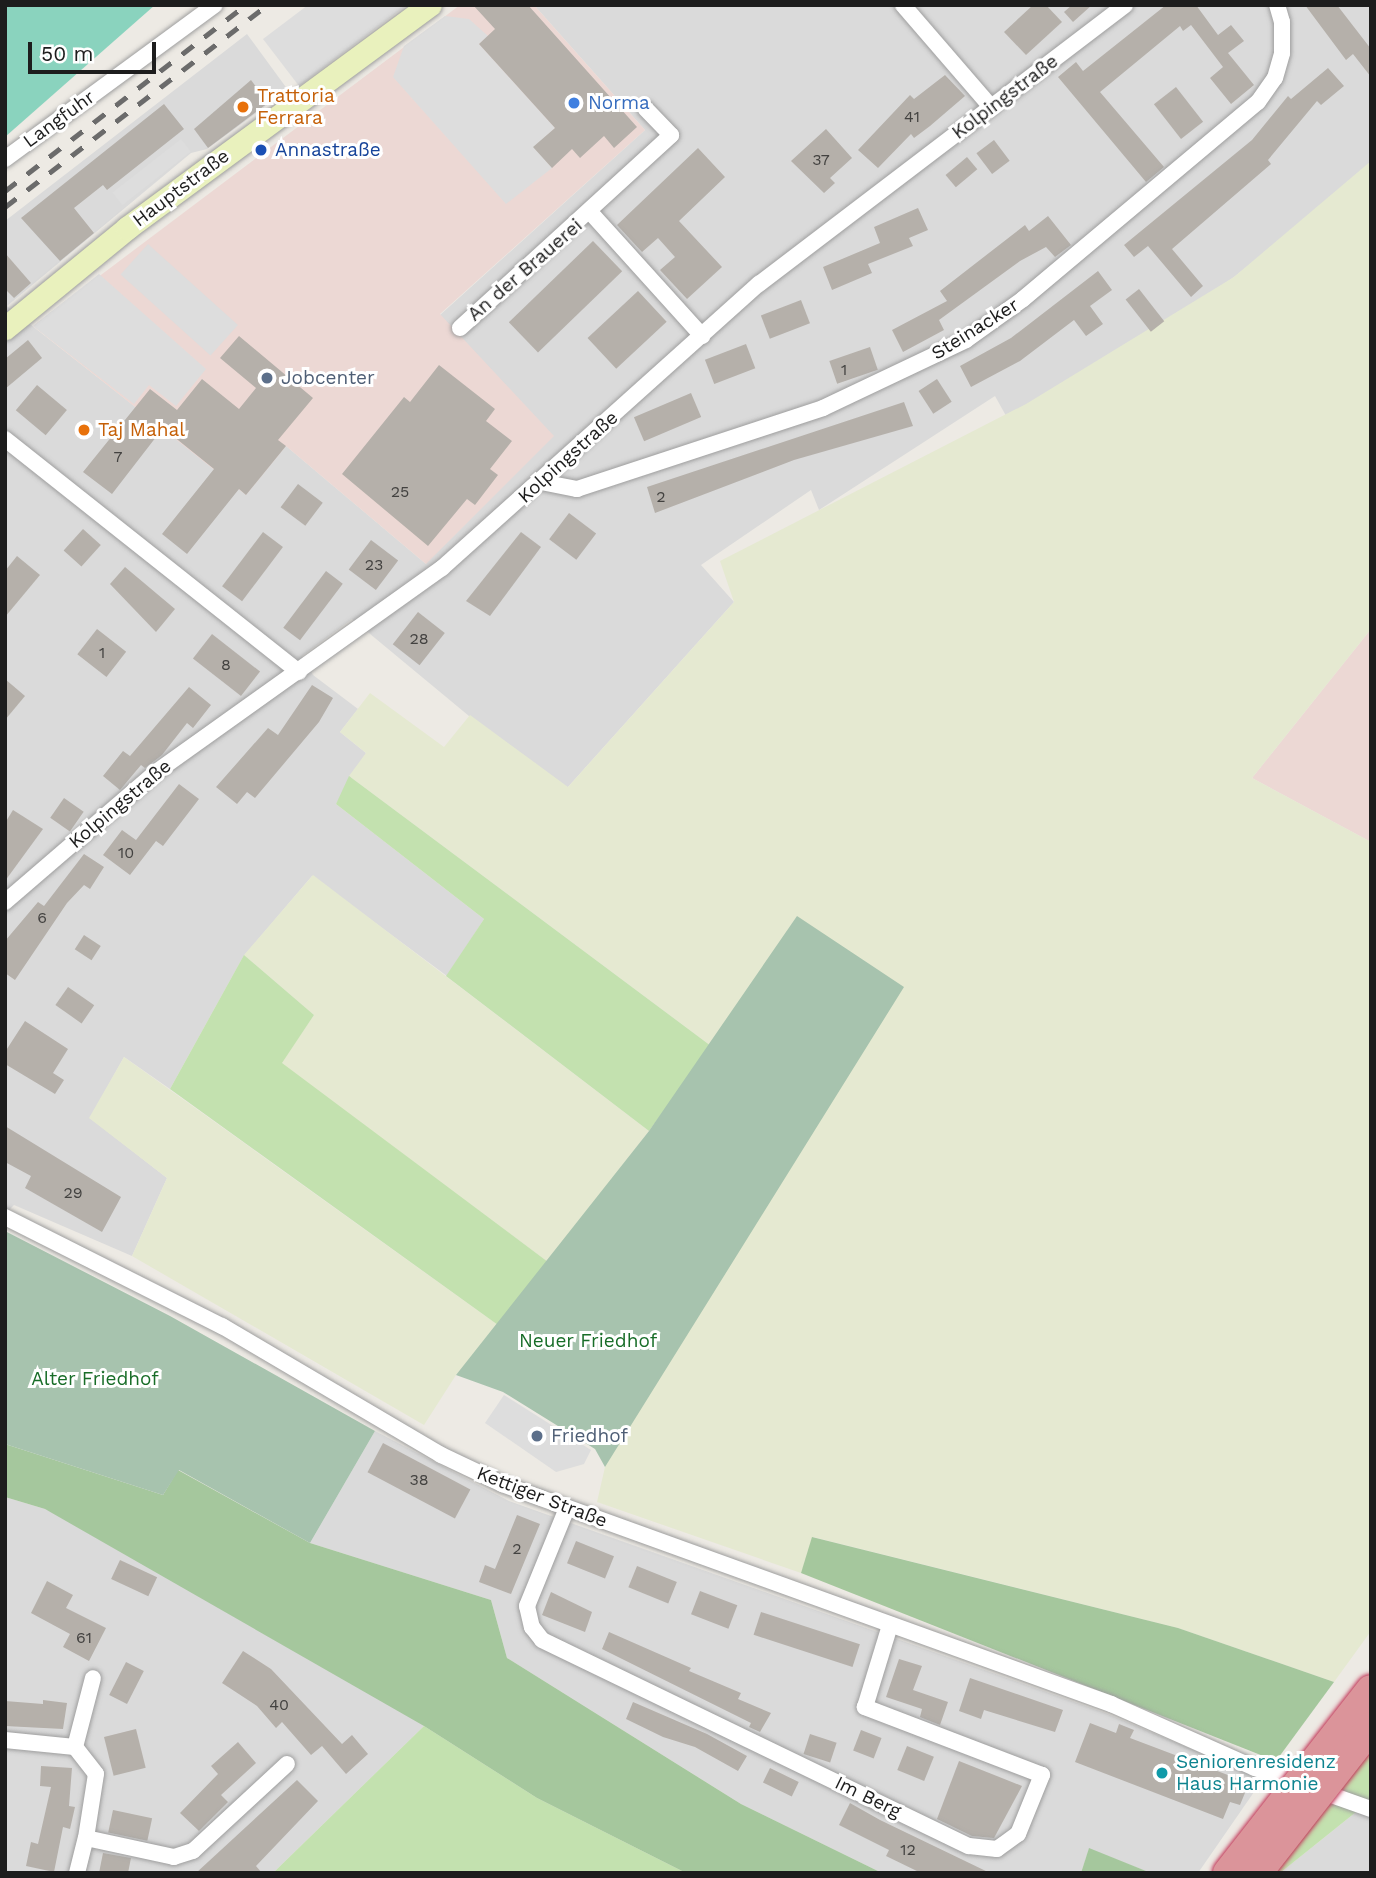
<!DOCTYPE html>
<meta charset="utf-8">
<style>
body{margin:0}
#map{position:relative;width:1376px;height:1878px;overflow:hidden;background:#edeae4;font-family:"Work Sans",sans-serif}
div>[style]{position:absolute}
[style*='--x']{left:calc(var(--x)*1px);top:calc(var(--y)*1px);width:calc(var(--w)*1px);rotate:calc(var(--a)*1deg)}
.residential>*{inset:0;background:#dadada}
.commercial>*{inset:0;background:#ecd8d4}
.farmland>*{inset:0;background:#e5e9d1}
.grass>*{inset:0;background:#c3e1af}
.forest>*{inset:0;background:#a5c79d}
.cemetery>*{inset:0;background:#a7c3ae}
.pitch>*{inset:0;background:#8ad3be}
.parking>*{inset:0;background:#ddd;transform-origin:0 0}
.building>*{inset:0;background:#b5b0aa;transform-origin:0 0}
.roads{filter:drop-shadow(0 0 2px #9e9e9e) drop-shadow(0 0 2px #9e9e9e)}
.street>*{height:16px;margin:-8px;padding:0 8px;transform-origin:8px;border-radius:8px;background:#fff}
.secondary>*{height:23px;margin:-11.5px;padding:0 11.5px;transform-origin:11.5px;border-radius:11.5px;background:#e9f1bd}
.rail>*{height:5px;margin-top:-2.5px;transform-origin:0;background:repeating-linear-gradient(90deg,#6b6b6b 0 14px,transparent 0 28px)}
.bridges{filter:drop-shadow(0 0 2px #c2395a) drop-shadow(0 0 2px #c2395a)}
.highway-bridge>*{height:30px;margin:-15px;padding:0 15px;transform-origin:15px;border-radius:15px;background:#db949a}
.dots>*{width:19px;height:19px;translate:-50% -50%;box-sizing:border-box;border:4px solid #fff;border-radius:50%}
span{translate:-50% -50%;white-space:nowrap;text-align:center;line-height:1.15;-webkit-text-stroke:6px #fff;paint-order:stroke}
.number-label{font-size:16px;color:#434240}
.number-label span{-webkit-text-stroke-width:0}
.food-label{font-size:19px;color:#c56008}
.left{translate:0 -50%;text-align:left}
.street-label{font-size:19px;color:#1d1d1d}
.shop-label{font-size:19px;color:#366cbe}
.transit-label{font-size:19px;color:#164399}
.service-label{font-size:19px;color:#4e5e75}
.park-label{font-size:19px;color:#186d28}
.culture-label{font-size:19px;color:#0d838f}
.frame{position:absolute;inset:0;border:7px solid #1d1d1d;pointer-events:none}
.scale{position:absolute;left:28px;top:42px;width:128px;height:32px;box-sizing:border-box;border:4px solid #1d1d1d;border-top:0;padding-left:9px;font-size:21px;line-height:24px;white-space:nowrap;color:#1d1d1d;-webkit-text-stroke:5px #fff;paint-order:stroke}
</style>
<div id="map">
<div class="residential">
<div style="clip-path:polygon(534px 5px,1371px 5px,1371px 167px,1234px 277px,1015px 432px,995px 396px,819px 510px,811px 490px,701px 565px,734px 602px,567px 788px,469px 716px,352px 619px,302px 656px,313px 675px,358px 709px,340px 732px,366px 753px,336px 804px,484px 919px,447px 976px,312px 876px,243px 957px,170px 1089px,124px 1057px,90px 1118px,167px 1178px,132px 1256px,14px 1205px,5px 1214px,5px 221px,247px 34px,288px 90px,207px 149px,191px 153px,7px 306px,246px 494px,286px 446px,426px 564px,440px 315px,645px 130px)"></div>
<div style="clip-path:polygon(375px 1431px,509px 1501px,1105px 1713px,1263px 1779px,1198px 1873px,1151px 1873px,1089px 1849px,1081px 1873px,882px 1873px,741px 1804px,507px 1658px,491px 1600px,310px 1543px)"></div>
<div style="clip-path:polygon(5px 1497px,45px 1509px,344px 1651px,424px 1726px,273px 1873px,5px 1873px)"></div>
<div style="clip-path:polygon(1371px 1800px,1371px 1873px,1280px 1873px)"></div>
</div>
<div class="commercial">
<div style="clip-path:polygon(460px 5px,534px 5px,645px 130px,440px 314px,554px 436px,426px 564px,286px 446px,246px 495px,33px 326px)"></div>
<div style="clip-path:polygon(1371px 629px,1371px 842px,1252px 778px)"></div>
</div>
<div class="farmland">
<div style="clip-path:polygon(1371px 161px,1371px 629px,1252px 778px,1371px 842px,1371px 1631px,1334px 1682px,1178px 1628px,813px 1537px,801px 1573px,597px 1502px,605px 1467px,797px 916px,711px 1046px,349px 776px,366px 753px,340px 732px,370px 693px,444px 747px,470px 715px,568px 787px,734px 602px,720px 561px,1026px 404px,1234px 277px)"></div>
<div style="clip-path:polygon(313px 875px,649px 1131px,548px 1262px,281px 1063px,314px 1015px,244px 955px)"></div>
<div style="clip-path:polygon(124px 1057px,498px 1325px,456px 1375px,424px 1425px,132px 1256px,167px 1178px,89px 1118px)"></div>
</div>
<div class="grass">
<div style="clip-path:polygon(349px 776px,711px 1046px,649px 1131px,446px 976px,484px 919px,336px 804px)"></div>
<div style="clip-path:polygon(244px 955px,314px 1015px,282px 1063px,548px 1262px,498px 1325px,170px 1089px)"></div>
<div style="clip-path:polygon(424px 1726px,537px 1798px,686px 1873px,273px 1873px)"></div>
<div style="clip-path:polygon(1371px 1747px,1371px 1800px,1280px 1873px,1274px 1873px)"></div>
</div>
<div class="forest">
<div style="clip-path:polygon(5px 1444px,163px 1495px,178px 1470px,310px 1543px,491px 1600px,507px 1658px,741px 1804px,882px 1873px,686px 1873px,537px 1798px,424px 1726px,45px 1509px,5px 1497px)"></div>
<div style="clip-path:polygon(812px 1537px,1178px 1628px,1334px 1682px,1276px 1761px,801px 1573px)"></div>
<div style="clip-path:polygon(1089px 1848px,1151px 1873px,1081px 1873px)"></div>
</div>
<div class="cemetery">
<div style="clip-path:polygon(797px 916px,904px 987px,605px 1467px,595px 1449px,503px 1392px,456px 1375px,649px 1131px)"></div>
<div style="clip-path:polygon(5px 1231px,170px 1316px,375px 1431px,310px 1543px,179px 1470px,163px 1495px,5px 1444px)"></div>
</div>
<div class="pitch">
<div style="clip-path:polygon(5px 5px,155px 5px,5px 137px)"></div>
</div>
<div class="parking">
<div style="clip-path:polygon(308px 5px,407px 5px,299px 86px,263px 39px)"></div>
<div style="clip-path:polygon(445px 16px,469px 19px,488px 36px,479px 44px,555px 128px,534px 147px,552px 168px,506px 204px,393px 77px,404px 46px)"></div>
<div style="left:181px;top:139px;width:16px;height:87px;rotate:52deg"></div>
<div style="left:148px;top:244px;width:121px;height:41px;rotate:42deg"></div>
<div style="clip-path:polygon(99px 274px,206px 369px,176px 406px,149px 385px,134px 404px,33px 326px)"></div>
<div style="clip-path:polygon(504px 1395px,591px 1450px,584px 1464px,556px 1472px,485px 1423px)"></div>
</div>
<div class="building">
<div style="clip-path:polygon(473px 5px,528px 5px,637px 127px,614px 148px,604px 136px,580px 158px,572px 149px,552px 168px,533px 147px,555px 128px,479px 44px,495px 29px)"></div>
<div style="clip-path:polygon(1033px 5px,1046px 5px,1062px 22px,1026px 55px,1004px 32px)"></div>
<div style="clip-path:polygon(1072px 5px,1092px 5px,1073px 22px,1064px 12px)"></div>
<div style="clip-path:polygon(1166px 5px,1196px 5px,1218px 35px,1231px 25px,1244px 41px,1228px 53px,1254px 85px,1231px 104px,1210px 78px,1223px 67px,1191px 25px,1183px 31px,1180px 26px,1100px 92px,1164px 167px,1146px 182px,1058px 77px,1076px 62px,1083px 71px)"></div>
<div style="clip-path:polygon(1305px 5px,1337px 5px,1371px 49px,1371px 77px,1353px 54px,1346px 60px)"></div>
<div style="clip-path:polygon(1328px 68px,1344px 86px,1321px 105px,1317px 101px,1268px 160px,1271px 164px,1172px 249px,1203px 286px,1191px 297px,1148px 246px,1134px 257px,1124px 245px,1252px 140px,1288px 96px,1291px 99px)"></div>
<div style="clip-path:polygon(945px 75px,965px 96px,930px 126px,914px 138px,911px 134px,878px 168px,858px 150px,910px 95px,914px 99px)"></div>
<div style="clip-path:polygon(251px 80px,268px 103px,208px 148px,194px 129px)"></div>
<div style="left:1176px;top:87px;width:44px;height:28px;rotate:52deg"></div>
<div style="clip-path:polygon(164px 104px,184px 129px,107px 190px,103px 185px,74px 208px,94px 233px,60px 261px,21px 218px)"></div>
<div style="clip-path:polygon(826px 129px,852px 158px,830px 178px,835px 183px,824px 193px,791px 161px)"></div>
<div style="left:994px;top:140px;width:26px;height:22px;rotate:53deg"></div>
<div style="clip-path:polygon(698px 148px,725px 177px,679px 221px,722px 267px,687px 299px,660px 270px,675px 257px,658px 238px,642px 252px,617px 225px)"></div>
<div style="left:967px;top:157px;width:16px;height:28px;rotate:50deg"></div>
<div style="clip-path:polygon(918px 208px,928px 230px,909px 238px,913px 246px,868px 264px,872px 273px,832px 290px,823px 267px,880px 243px,874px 227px)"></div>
<div style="clip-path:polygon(1048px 216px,1071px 245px,1055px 257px,1046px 247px,1020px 261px,939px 320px,944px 330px,903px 352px,892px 330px,947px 301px,940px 291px,1025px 225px,1029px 231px)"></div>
<div style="left:593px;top:241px;width:42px;height:117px;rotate:46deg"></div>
<div style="clip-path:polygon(5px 253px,31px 283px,14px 298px,5px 289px)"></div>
<div style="clip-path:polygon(1098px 271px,1112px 290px,1090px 306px,1103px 324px,1086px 336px,1074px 320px,1020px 361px,971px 387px,960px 366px,1011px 338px)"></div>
<div style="left:1139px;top:289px;width:41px;height:17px;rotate:52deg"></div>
<div style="left:638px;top:291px;width:42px;height:69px;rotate:47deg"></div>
<div style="left:801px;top:300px;width:25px;height:43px;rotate:69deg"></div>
<div style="clip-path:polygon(239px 336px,313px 398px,278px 440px,286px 446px,246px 495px,239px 489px,187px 554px,162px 534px,214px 469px,163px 428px,112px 494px,83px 472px,150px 389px,177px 410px,202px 379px,239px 409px,256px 388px,220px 358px)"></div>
<div style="clip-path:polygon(28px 340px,42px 358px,5px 389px,5px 359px)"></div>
<div style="left:746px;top:344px;width:26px;height:44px;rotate:69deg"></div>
<div style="left:870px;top:347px;width:24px;height:43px;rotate:71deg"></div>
<div style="clip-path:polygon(439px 365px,495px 409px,486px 421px,512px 441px,490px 469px,498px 475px,475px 505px,467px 499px,428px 546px,342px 474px,404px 397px,410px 402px)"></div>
<div style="left:937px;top:379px;width:27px;height:22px;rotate:57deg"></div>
<div style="left:37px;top:385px;width:39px;height:33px;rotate:40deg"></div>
<div style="left:691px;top:393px;width:26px;height:62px;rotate:67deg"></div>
<div style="clip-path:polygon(904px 402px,913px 426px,794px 460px,655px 513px,647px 487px)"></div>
<div style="left:298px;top:484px;width:31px;height:29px;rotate:37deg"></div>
<div style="left:569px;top:513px;width:34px;height:33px;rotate:37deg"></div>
<div style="left:83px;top:529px;width:24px;height:29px;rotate:42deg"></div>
<div style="left:263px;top:532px;width:25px;height:68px;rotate:37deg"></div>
<div style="clip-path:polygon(521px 532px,541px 547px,490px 616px,466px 601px)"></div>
<div style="left:371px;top:540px;width:34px;height:37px;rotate:37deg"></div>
<div style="clip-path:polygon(17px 556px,40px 575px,5px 617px,5px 571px)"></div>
<div style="clip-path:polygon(125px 567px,175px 609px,156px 632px,110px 584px)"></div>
<div style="left:326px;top:571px;width:21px;height:71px;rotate:37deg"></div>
<div style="left:418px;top:612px;width:34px;height:41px;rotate:38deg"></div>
<div style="left:97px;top:629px;width:37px;height:32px;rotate:38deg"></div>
<div style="left:212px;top:634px;width:61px;height:31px;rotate:38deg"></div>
<div style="clip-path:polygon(5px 679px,25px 696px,5px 720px)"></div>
<div style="clip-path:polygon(312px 685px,333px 698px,319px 722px,255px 798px,247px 792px,237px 804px,216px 787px,268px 728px,278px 735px)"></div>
<div style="clip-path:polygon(189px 687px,211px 705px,193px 728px,187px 723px,162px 755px,145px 768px,141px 765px,120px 790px,103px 776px,123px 751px,130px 756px)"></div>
<div style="clip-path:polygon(179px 784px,199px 799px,163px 846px,156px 841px,130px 875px,103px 855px,122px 830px,136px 840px)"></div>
<div style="left:64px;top:798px;width:24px;height:24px;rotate:35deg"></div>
<div style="clip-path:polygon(13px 810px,43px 829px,5px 881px,5px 823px)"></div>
<div style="clip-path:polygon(84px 854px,104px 867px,90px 889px,84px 885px,67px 903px,15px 980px,5px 973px,5px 941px,38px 902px,44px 906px)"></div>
<div style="left:84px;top:935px;width:20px;height:17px;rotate:33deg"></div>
<div style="left:68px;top:987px;width:32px;height:22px;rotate:35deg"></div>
<div style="clip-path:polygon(25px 1021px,68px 1049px,53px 1073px,64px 1080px,55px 1094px,5px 1064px,5px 1052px)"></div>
<div style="clip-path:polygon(5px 1126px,121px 1197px,102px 1232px,25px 1188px,31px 1176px,5px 1162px)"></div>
<div style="left:383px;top:1443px;width:99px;height:33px;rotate:28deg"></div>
<div style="clip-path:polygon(517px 1515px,540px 1524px,511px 1594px,479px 1582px,485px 1565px,495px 1569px)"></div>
<div style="left:576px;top:1541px;width:41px;height:24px;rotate:22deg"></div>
<div style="left:120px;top:1560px;width:41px;height:21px;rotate:25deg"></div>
<div style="left:637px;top:1566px;width:43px;height:23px;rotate:22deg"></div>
<div style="clip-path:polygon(47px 1581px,73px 1595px,66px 1608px,106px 1628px,89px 1661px,63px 1647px,70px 1634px,31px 1613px)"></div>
<div style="left:700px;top:1591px;width:40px;height:25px;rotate:21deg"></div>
<div style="clip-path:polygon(551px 1592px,592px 1612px,585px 1632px,542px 1615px)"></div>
<div style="left:761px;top:1612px;width:104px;height:24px;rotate:18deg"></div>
<div style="clip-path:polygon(609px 1632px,691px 1668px,689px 1671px,741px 1693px,738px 1699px,771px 1713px,760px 1732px,749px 1727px,751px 1723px,602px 1649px)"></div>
<div style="clip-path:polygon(243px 1651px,271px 1669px,342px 1744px,352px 1735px,368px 1754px,346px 1774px,322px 1746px,311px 1755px,282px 1722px,276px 1728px,257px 1706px,222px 1683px)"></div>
<div style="clip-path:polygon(899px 1659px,922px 1666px,913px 1690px,948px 1702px,940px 1725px,920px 1717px,922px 1709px,886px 1697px)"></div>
<div style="left:126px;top:1662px;width:20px;height:37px;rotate:27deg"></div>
<div style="clip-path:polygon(970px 1678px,1063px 1710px,1055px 1732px,984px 1710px,981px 1719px,959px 1711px)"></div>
<div style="clip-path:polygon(43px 1700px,67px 1703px,63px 1729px,5px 1726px,5px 1701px,43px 1704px)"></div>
<div style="clip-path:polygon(633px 1702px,707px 1734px,747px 1756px,738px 1771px,695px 1747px,663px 1737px,626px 1719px)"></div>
<div style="clip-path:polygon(1090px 1723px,1116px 1733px,1119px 1724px,1134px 1730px,1130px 1738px,1249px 1783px,1240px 1805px,1230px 1802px,1223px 1819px,1075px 1762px)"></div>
<div style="left:136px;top:1729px;width:40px;height:33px;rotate:76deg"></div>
<div style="left:861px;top:1730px;width:22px;height:22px;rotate:21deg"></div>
<div style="left:810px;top:1734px;width:28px;height:21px;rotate:18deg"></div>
<div style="clip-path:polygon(238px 1742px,256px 1763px,221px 1795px,228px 1802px,199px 1831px,180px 1813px,218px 1774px,211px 1766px)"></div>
<div style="left:907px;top:1746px;width:29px;height:26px;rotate:22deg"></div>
<div style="clip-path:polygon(959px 1761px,1022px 1786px,994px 1838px,972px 1836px,937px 1819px)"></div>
<div style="clip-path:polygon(41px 1766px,72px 1768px,69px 1806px,75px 1807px,70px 1829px,63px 1827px,54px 1872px,26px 1866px,31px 1842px,38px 1844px,51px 1787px,40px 1786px)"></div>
<div style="left:770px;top:1768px;width:32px;height:16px;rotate:26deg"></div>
<div style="clip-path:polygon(297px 1780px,318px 1801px,256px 1866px,262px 1873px,196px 1873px)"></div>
<div style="clip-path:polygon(850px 1803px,880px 1820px,990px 1873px,921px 1873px,886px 1856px,889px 1850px,839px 1825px)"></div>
<div style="left:113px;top:1810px;width:40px;height:23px;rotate:12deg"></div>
<div style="clip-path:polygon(103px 1853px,131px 1858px,128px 1873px,99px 1873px)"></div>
</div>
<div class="roads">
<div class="street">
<div style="--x:903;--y:5;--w:135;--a:49.2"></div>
<div style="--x:5;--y:159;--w:260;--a:-36.3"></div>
<div style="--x:591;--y:213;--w:166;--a:47.9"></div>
<div style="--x:460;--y:328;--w:286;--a:-42.4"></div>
<div style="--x:671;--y:135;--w:37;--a:-134"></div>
<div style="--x:5;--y:439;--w:375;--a:38.4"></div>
<div style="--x:541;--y:482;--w:37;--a:11"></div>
<div style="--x:577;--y:489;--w:259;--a:-18.2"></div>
<div style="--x:823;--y:408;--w:158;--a:-25.4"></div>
<div style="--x:966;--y:340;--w:70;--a:-35.7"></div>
<div style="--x:1023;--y:299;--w:307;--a:-40"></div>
<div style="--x:1258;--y:102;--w:29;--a:-55"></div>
<div style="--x:1275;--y:78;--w:26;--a:-74"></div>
<div style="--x:1282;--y:53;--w:31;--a:-90"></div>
<div style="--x:1282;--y:22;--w:18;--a:-106"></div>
<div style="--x:5;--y:902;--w:199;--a:-40.7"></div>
<div style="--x:156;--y:772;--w:351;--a:-35.5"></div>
<div style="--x:442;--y:568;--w:426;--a:-41.9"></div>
<div style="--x:759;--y:284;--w:460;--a:-37.3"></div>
<div style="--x:5;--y:1217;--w:243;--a:26.7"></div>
<div style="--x:222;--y:1326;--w:254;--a:30.5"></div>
<div style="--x:441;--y:1455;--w:68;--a:25.4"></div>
<div style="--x:502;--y:1484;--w:648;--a:19.86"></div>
<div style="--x:1111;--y:1704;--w:158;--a:24"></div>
<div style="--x:1255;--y:1768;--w:123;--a:19.5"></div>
<div style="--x:567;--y:1508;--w:106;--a:112.2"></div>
<div style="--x:527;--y:1606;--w:22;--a:77"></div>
<div style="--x:532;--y:1627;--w:16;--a:52"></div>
<div style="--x:542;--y:1640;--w:474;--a:25.8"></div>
<div style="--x:969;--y:1846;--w:28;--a:6"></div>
<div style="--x:997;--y:1849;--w:26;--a:-36"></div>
<div style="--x:1018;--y:1834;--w:64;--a:-67.9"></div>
<div style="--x:1042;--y:1775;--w:190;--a:-159"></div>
<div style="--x:865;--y:1707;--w:86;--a:-73"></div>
<div style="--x:5;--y:1740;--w:70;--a:5.7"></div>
<div style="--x:75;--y:1747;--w:34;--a:52"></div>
<div style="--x:96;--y:1774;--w:65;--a:98.9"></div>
<div style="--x:75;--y:1747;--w:71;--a:-75.4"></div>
<div style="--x:77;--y:1873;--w:36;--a:-76"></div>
<div style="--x:86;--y:1838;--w:90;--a:12.2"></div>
<div style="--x:174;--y:1857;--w:20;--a:-18"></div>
<div style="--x:193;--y:1851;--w:128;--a:-42.8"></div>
</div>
<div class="secondary">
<div style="--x:5;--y:328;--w:158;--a:-39.3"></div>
<div style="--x:127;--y:228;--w:376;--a:-36.4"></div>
</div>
</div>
<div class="rail">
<div style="--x:5;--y:191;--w:304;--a:-37.7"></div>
<div style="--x:5;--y:207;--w:331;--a:-37.6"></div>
</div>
<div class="bridges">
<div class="highway-bridge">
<div style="--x:1228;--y:1873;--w:232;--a:-52"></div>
<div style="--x:1257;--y:1873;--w:185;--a:-52"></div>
</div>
</div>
<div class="dots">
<div style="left:574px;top:103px;background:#3f7fe0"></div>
<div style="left:243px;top:107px;background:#e8710a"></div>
<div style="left:261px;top:150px;background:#1a4fb4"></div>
<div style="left:267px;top:378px;background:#5c6f8a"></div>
<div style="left:84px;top:430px;background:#e8710a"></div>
<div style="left:537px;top:1436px;background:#5c6f8a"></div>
<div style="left:1162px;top:1773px;background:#0f9aa8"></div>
</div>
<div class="number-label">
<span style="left:912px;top:117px">41</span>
<span style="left:821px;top:160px">37</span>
<span style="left:844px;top:370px">1</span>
<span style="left:118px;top:457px">7</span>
<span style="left:400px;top:492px">25</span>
<span style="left:661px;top:497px">2</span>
<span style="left:374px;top:565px">23</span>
<span style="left:419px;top:639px">28</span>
<span style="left:102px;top:653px">1</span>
<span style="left:226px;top:665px">8</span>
<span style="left:126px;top:853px">10</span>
<span style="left:42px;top:918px">6</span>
<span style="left:73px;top:1193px">29</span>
<span style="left:419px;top:1480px">38</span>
<span style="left:517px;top:1549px">2</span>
<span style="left:84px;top:1638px">61</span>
<span style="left:279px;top:1705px">40</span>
<span style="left:908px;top:1850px">12</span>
</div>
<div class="food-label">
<span class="left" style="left:257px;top:107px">Trattoria<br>Ferrara</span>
<span class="left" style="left:98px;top:430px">Taj Mahal</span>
</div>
<div class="street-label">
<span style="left:1005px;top:97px;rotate:-37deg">Kolpingstraße</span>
<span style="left:59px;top:119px;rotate:-36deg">Langfuhr</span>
<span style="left:181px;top:188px;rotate:-37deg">Hauptstraße</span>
<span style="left:525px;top:270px;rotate:-41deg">An der Brauerei</span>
<span style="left:975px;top:329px;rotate:-32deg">Steinacker</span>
<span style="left:568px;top:457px;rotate:-42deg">Kolpingstraße</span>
<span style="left:120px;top:804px;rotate:-40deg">Kolpingstraße</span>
<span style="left:542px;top:1497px;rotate:21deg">Kettiger Straße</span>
<span style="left:868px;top:1797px;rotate:26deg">Im Berg</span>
</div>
<div class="shop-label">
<span class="left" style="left:588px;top:103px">Norma</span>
</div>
<div class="transit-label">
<span class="left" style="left:275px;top:150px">Annastraße</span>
</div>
<div class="service-label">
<span class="left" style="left:281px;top:378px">Jobcenter</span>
<span class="left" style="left:551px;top:1436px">Friedhof</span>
</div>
<div class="park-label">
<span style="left:588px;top:1341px">Neuer Friedhof</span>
<span style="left:95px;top:1379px">Alter Friedhof</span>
</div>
<div class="culture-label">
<span class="left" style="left:1176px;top:1773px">Seniorenresidenz<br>Haus Harmonie</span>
</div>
<div class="frame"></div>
<div class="scale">50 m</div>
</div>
